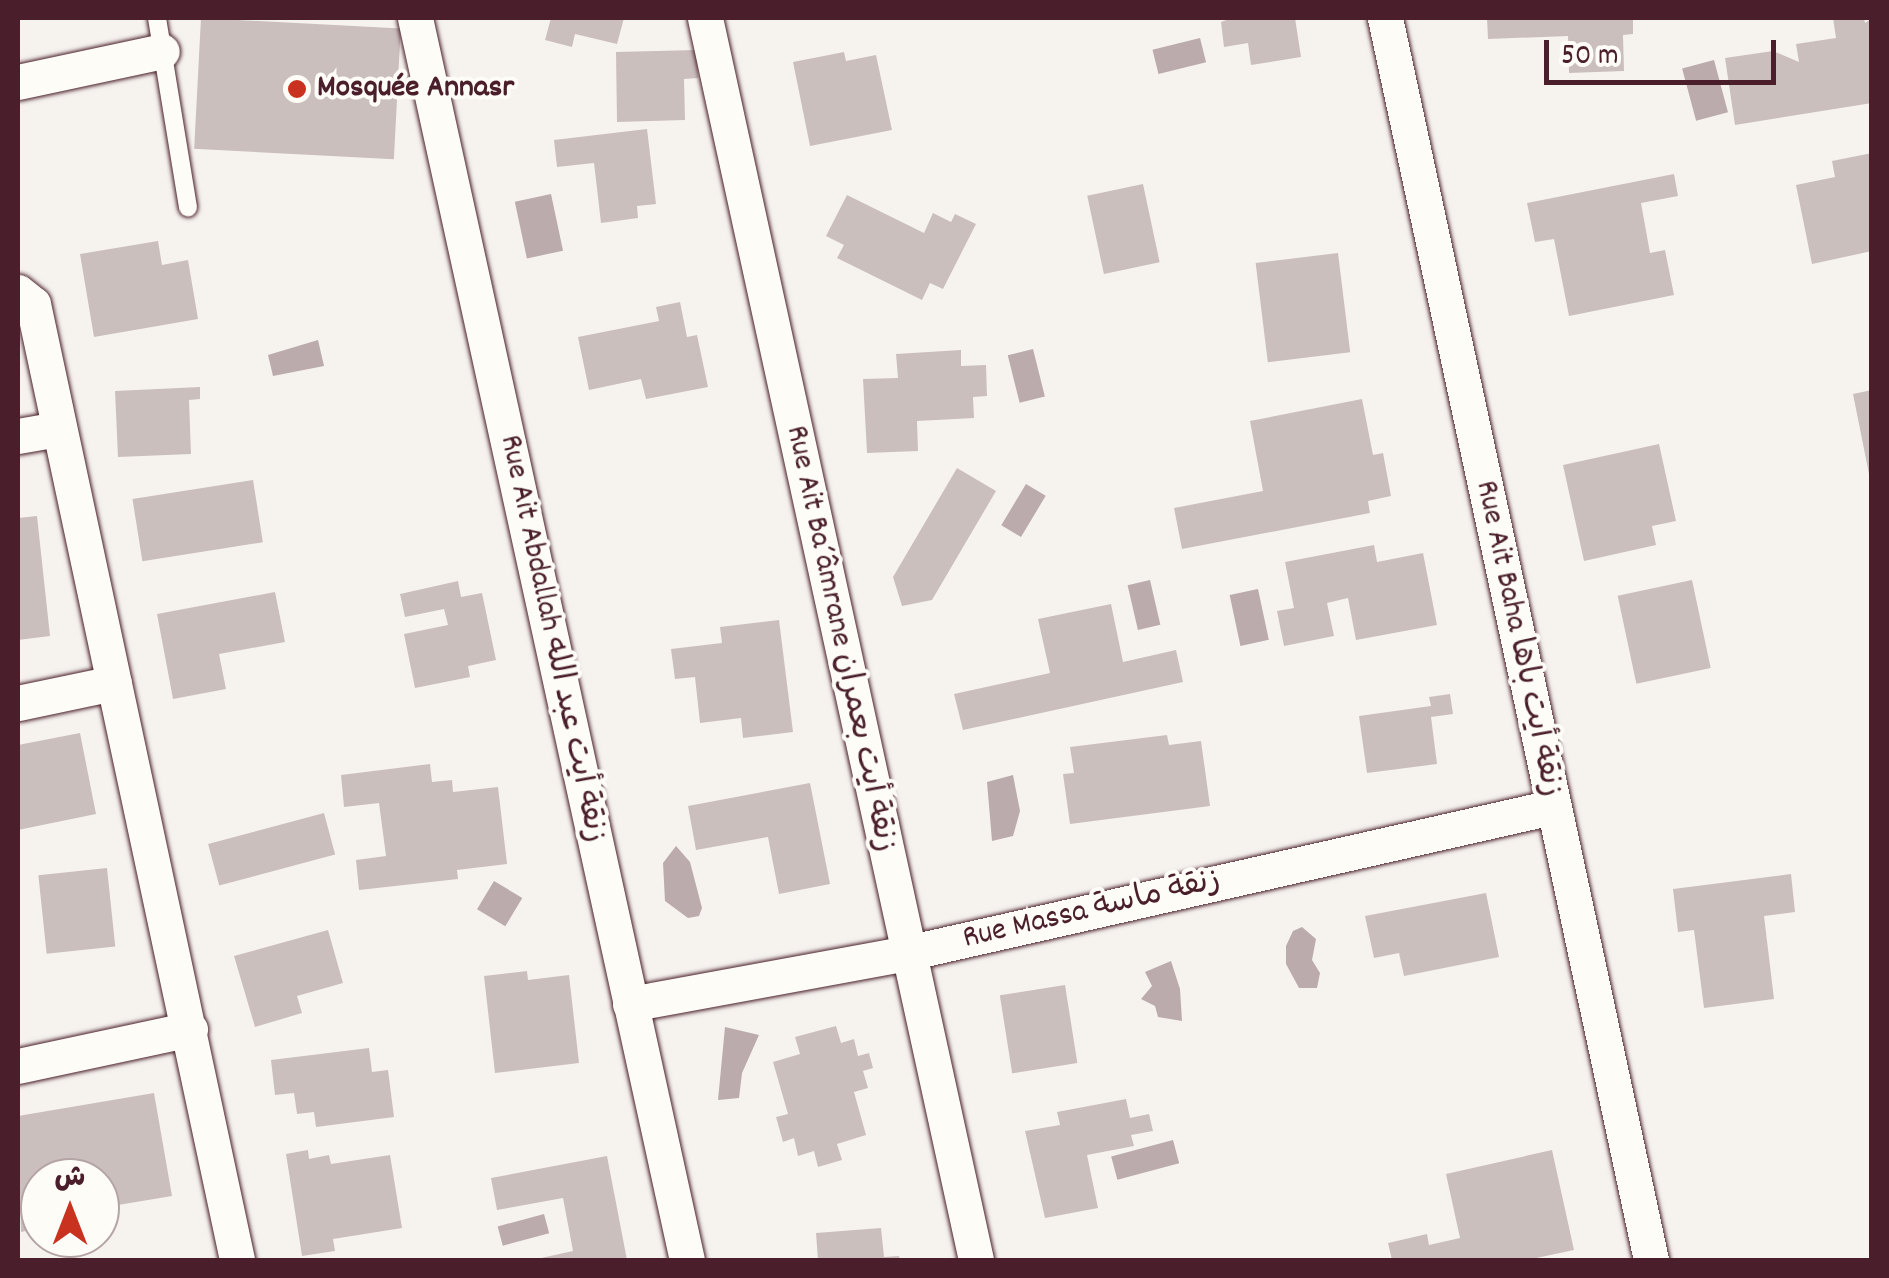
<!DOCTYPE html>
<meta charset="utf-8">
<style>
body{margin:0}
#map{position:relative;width:1889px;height:1278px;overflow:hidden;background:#f6f3ef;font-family:Dekko,"Playpen Sans Arabic",sans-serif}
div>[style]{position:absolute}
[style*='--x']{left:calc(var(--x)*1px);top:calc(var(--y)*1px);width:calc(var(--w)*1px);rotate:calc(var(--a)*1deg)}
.water>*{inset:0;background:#bbabac;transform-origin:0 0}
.building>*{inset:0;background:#cbbfbe;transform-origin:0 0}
.roads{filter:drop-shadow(0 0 2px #4a1f2b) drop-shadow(0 0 2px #4a1f2b)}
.service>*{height:18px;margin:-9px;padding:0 9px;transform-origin:9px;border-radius:9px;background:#fdfcf7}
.minor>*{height:35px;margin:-17.5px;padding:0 17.5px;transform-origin:17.5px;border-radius:17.5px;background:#fdfcf7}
.dots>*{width:28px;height:28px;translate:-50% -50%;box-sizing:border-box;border:5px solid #fdfcf7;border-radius:50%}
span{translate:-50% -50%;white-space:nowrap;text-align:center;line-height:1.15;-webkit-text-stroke:8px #fdfcf7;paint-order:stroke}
.poi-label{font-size:32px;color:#4a1f2b;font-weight:700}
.left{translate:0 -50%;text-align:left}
.street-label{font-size:32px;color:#4a1f2b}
.frame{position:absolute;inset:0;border:20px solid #4a1f2b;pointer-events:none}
.north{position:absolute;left:20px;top:1158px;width:100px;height:100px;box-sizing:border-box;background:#fdfcf7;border:2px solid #b5a4a5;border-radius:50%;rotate:0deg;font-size:28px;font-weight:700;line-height:40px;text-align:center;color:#4a1f2b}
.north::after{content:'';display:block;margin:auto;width:35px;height:45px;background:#c8321e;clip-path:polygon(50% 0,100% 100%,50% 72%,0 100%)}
.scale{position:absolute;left:1544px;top:40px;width:232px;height:45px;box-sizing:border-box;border:5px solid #4a1f2b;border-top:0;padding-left:12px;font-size:30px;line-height:35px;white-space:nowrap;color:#4a1f2b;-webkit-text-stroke:8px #fdfcf7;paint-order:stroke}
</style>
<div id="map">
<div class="water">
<div style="left:1200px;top:38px;width:25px;height:49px;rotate:76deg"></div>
<div style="left:1714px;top:60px;width:54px;height:33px;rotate:75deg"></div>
<div style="left:551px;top:194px;width:58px;height:37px;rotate:78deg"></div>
<div style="clip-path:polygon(318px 340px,324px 366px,273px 376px,268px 355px)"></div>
<div style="left:1033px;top:349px;width:49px;height:26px;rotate:76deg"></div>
<div style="left:1026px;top:484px;width:23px;height:48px;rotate:31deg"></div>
<div style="left:1150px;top:580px;width:46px;height:23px;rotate:77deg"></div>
<div style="left:1258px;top:589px;width:52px;height:29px;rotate:78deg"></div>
<div style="clip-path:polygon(1013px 775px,1020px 811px,1013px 836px,992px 841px,987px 782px)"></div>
<div style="clip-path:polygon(676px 846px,690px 862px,702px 908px,699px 916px,688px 918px,665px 901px,663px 863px)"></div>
<div style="left:494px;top:881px;width:33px;height:33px;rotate:31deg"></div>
<div style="clip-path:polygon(1302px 927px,1316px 939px,1312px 960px,1320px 973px,1317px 988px,1299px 988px,1286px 964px,1286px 946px,1293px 931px)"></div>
<div style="clip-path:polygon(1171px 961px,1180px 989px,1182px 1021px,1158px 1017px,1155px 1006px,1141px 999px,1152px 986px,1145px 972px)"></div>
<div style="clip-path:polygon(725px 1027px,759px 1035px,742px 1073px,739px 1098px,718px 1100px)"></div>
<div style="left:1173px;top:1140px;width:24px;height:64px;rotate:75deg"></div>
<div style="left:544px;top:1214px;width:20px;height:48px;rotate:75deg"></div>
</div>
<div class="building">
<div style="left:201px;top:18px;width:200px;height:131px;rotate:3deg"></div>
<div style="clip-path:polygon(551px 18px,624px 18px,617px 44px,575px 34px,572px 47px,545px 40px)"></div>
<div style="clip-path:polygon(1232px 18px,1295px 18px,1301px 57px,1251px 65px,1248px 43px,1224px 47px,1221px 22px)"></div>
<div style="clip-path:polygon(1487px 18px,1633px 18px,1633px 34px,1623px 35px,1624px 71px,1569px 73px,1568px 36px,1488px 39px)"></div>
<div style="clip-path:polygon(1833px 18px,1864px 18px,1865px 23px,1872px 18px,1872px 103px,1735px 125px,1725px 58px,1773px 51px,1799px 62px,1796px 44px,1836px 38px)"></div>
<div style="clip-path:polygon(697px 50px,698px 78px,684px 79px,685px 120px,617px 122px,616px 52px)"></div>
<div style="clip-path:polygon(844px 52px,846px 61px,876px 55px,892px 130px,810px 146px,793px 62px)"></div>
<div style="clip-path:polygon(647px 129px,656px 204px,637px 206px,638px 218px,601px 223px,594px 163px,557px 167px,554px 140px)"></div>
<div style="clip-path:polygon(1872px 153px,1872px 251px,1812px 264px,1796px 185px,1835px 177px,1832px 161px)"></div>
<div style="clip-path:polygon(1674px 174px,1678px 196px,1641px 203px,1650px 253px,1665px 250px,1674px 295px,1569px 316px,1554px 239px,1535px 242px,1527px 203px)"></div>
<div style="left:1143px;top:184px;width:80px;height:57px;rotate:78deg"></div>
<div style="clip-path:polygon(847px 195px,924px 233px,933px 213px,951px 222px,955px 214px,976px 224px,943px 289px,930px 283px,922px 300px,837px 258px,844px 245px,826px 236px)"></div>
<div style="clip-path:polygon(158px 241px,162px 265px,188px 260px,198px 319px,94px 337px,80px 254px)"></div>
<div style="left:1338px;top:253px;width:100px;height:83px;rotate:83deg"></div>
<div style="clip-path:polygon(680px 302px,687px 337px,697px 335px,708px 387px,646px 399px,641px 379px,589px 390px,578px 337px,659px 321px,656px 307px)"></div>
<div style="clip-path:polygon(961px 350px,961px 366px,986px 365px,987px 396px,973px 397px,974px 418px,917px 421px,918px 451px,867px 453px,863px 379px,898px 378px,896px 354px)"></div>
<div style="clip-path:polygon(200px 387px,200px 399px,189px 400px,191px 454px,118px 457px,115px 391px)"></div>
<div style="clip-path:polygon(1872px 390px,1872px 478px,1870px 479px,1853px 394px)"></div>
<div style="clip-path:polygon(1362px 399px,1373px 455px,1383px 453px,1391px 496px,1368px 501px,1370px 513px,1182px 549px,1174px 508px,1263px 491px,1250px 421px)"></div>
<div style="clip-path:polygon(1659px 444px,1676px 521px,1652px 526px,1656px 545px,1584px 561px,1563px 465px)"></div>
<div style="clip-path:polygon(957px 468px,996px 491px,932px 600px,902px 606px,893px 577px)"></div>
<div style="left:253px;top:480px;width:63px;height:122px;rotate:81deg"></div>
<div style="clip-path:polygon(37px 516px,50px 636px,18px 640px,18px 518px)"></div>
<div style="clip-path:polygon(1374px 545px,1377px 562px,1423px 553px,1437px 625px,1356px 640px,1348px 598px,1327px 603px,1334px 636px,1284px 646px,1277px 611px,1294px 608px,1285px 562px)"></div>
<div style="left:1692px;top:580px;width:90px;height:76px;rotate:78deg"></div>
<div style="clip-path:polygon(458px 581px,461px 597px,482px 593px,496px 660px,468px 666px,470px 677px,415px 688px,404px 634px,448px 625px,444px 609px,405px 617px,400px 594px)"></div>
<div style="clip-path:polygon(275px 592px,285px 642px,219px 654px,226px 689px,173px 699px,157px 614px)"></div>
<div style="clip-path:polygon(1111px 604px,1123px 662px,1176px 650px,1183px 682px,963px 730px,954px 694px,1050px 673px,1038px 619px)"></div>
<div style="clip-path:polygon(779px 620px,793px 732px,743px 738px,741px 718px,700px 723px,695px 677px,675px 679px,671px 649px,722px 643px,720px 627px)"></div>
<div style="clip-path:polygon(1450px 694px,1453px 714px,1431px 717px,1437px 764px,1367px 773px,1359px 716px,1431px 706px,1429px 697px)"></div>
<div style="clip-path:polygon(80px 733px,96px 814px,18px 830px,18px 745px)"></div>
<div style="clip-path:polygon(1167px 735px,1169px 745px,1201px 741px,1210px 806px,1070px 824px,1063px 774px,1074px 773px,1070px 747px)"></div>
<div style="clip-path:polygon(430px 764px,432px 782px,452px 780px,453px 792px,498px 787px,507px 864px,457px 870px,458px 879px,359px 890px,356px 860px,386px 856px,379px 803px,344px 807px,341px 775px)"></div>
<div style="clip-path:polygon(810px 783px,830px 884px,779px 894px,768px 837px,696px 850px,688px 806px)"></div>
<div style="left:324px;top:813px;width:43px;height:120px;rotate:75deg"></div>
<div style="left:107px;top:868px;width:79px;height:69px;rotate:84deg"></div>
<div style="clip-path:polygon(1791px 874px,1795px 912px,1764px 916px,1774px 999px,1704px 1008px,1694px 930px,1678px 932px,1673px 889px)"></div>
<div style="clip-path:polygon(1486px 893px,1499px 957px,1404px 976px,1399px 953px,1374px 958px,1365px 916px)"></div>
<div style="clip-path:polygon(328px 930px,343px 983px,297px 996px,302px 1013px,255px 1027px,234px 956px)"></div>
<div style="clip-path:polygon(527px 971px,528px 980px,569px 975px,579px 1063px,495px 1073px,484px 976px)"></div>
<div style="left:1065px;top:985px;width:79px;height:66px;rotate:81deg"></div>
<div style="clip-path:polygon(836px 1026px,841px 1043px,854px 1039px,858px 1056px,869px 1053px,873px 1068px,863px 1071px,868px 1088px,854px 1092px,866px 1135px,837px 1144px,842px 1160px,818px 1167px,814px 1151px,798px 1156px,794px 1138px,783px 1142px,776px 1117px,788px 1114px,773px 1062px,800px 1054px,795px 1037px)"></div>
<div style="clip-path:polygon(369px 1048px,372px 1072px,388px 1070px,394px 1117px,316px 1127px,314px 1112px,297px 1114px,294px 1093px,275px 1095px,271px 1060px)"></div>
<div style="clip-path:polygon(154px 1093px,172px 1196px,100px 1208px,100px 1178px,40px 1178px,40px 1228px,21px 1232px,18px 1116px)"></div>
<div style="clip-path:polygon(1126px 1099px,1130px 1118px,1149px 1114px,1153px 1131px,1131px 1135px,1134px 1146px,1087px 1155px,1098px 1208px,1045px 1218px,1025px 1131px,1060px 1125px,1057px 1112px)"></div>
<div style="clip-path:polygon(308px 1150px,309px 1159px,329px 1155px,331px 1164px,390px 1155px,402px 1228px,333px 1239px,335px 1251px,302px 1256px,286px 1154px)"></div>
<div style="clip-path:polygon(1552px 1150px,1574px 1250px,1527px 1260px,1392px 1260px,1388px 1243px,1427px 1234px,1429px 1245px,1460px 1238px,1446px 1174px)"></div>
<div style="clip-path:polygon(607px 1156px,627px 1260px,532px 1260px,573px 1251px,563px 1198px,497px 1210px,491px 1178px)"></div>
<div style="clip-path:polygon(881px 1228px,884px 1257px,899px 1256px,900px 1260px,818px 1260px,816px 1233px)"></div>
</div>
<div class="roads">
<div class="service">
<div style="--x:157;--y:18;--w:192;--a:80.7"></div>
</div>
<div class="minor">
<div style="--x:415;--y:18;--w:1271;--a:77.65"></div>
<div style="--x:705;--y:18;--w:1271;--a:77.69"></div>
<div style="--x:1385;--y:18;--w:1270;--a:77.91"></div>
<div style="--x:18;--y:82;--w:147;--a:-12.1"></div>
<div style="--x:18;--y:292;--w:19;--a:39"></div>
<div style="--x:33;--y:304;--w:978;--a:77.95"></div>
<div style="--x:18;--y:436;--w:39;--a:-10"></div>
<div style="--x:18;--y:703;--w:98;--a:-11.8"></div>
<div style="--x:630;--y:1004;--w:282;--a:-10.4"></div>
<div style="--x:907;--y:953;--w:661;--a:-12.75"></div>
<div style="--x:18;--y:1066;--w:176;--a:-12.1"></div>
</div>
</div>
<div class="dots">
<div style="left:297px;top:89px;background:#c8321e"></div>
</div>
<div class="poi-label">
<span class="left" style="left:317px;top:89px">Mosquée Annasr</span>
</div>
<div class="street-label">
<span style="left:551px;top:639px;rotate:78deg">Rue Ait Abdallah زنقة أيت عبد الله</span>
<span style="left:839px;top:639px;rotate:78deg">Rue Ait Ba´âmrane زنقة أيت بعمران</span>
<span style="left:1517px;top:639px;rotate:78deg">Rue Ait Baha زنقة أيت باها</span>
<span style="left:1092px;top:911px;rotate:-13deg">Rue Massa زنقة ماسة</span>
</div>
<div class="frame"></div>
<div class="north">ش</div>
<div class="scale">50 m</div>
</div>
